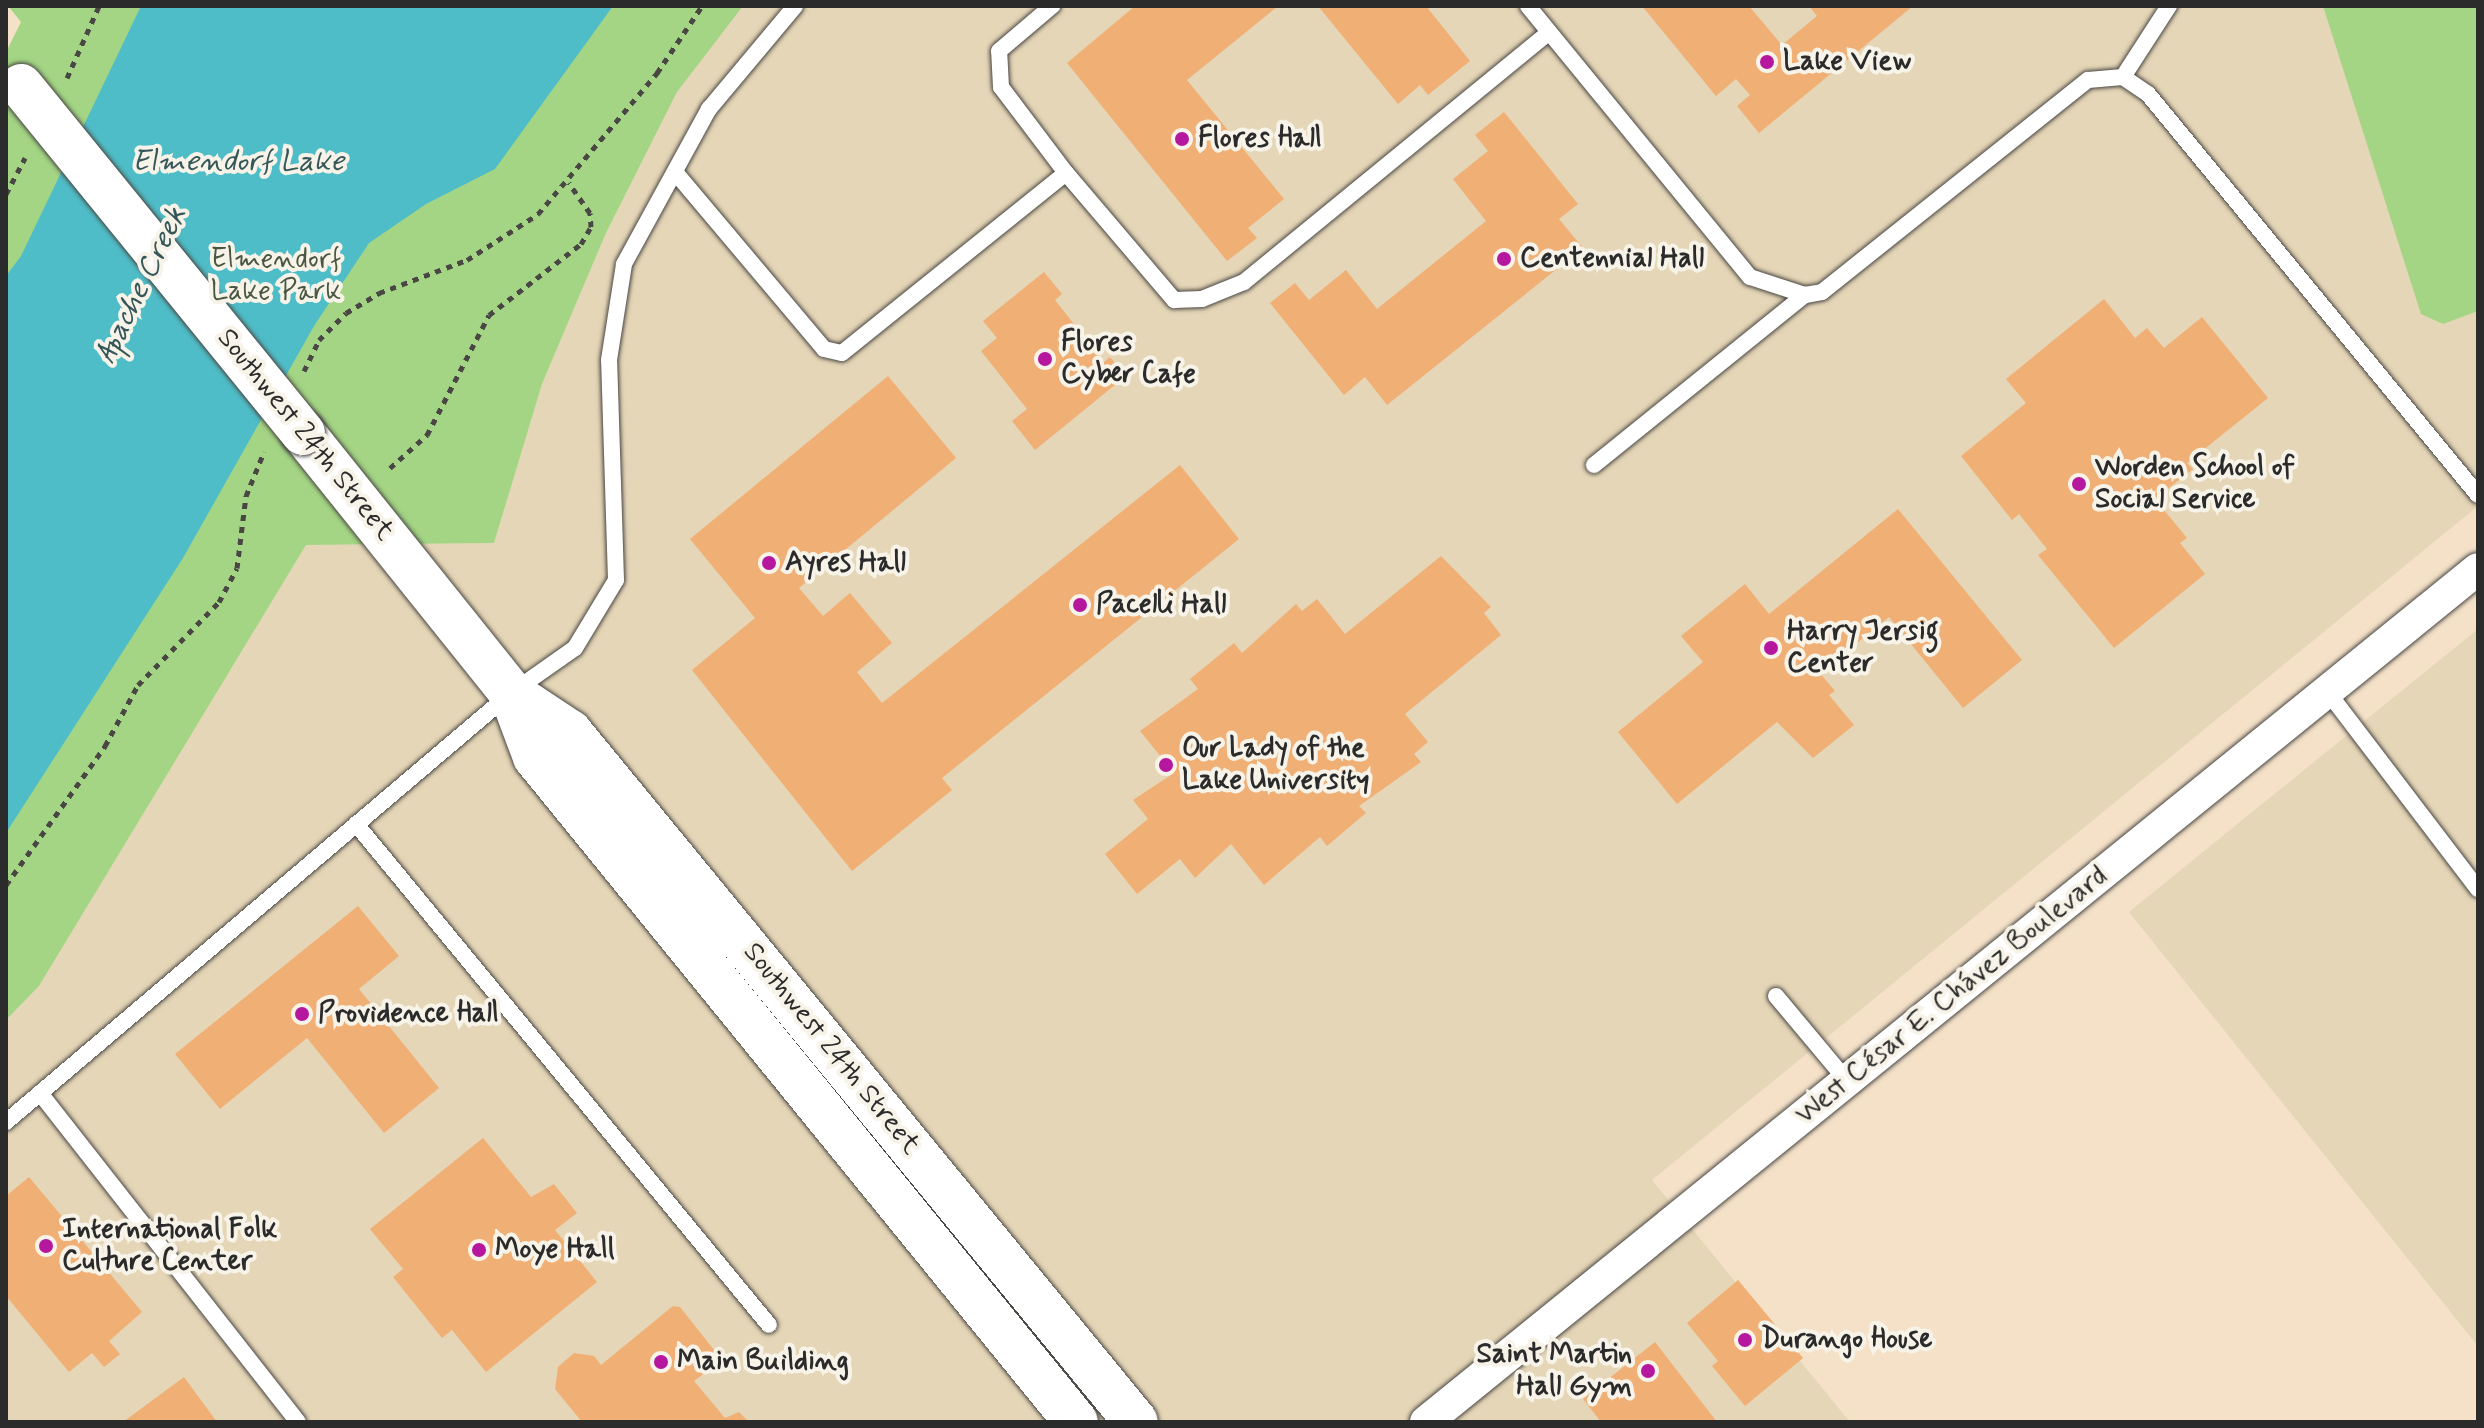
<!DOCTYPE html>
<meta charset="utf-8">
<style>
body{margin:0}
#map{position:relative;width:2484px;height:1428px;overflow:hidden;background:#f4e1c8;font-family:Mynerve,sans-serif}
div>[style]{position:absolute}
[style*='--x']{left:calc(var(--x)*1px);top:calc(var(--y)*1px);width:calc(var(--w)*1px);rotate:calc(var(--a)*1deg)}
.built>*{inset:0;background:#e5d6b7}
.green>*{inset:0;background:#a3d584}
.water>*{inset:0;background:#4fbdc7}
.building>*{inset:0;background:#f0af75}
.path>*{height:5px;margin-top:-2.5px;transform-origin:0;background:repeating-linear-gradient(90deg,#494643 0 6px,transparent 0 12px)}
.roads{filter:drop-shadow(0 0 2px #494643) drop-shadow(0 0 2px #494643)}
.service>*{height:16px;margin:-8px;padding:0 8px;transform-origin:8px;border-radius:8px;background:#fff}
.minor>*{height:32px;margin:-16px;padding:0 16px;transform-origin:16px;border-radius:16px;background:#fff}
.secondary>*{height:44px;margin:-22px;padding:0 22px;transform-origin:22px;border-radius:22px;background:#fff}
.bridges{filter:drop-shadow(0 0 2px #494643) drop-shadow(0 0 2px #494643)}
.secondary-bridge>*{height:44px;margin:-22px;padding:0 22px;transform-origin:22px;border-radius:22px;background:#fff}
.dots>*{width:22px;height:22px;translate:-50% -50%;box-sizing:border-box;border:4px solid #f7f3e8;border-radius:50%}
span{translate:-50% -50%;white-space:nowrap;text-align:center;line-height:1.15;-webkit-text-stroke:8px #f7f3e8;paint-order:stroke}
.poi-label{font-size:28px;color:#2b2b2b;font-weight:700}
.left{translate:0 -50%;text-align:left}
.right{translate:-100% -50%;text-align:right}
.park-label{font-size:28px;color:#495641}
.street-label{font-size:28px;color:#2b2b2b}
.water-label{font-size:30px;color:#36575a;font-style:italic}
.frame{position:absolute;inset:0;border:8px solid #2b2b2b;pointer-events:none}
</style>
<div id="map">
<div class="built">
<div style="clip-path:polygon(743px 6px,2478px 6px,2478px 506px,1652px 1180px,1850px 1422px,6px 1422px,6px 1020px,39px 986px,306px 545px,494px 543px,542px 384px,606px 233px,677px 92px)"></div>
<div style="clip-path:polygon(2478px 629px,2478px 1346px,2129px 912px)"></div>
</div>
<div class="green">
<div style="clip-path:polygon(8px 6px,743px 6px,677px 92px,606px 233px,542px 384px,494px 543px,306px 545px,39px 986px,6px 1020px,6px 52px,21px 22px)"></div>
<div style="clip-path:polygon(2323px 6px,2478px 6px,2478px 311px,2443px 324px,2421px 314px)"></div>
</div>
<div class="water">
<div style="clip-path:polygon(141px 6px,613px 6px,495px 169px,426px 204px,369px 243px,314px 326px,183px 558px,6px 833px,6px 276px,21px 256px)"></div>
</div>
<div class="building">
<div style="clip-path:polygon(1135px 6px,1278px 6px,1187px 80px,1284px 199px,1248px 228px,1257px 238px,1227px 261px,1067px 63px)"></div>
<div style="clip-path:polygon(1318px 6px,1426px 6px,1470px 61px,1428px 95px,1420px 85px,1398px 104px)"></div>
<div style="clip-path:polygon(1642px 6px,1749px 6px,1782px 45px,1817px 16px,1809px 6px,1913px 6px,1759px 133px,1737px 106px,1750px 95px,1736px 79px,1716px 96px)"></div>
<div style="clip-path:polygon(1504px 112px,1578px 204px,1559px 219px,1583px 248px,1387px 405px,1365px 377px,1344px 395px,1270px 303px,1295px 283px,1309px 300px,1346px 270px,1377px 309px,1486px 221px,1453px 179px,1488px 151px,1475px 135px)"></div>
<div style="clip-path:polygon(1044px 272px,1062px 294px,1055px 300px,1104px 362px,1110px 357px,1126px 376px,1035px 450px,1012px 421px,1027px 409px,981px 351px,997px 338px,983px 321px)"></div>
<div style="clip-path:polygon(2104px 299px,2135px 338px,2147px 328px,2164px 348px,2202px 317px,2268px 398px,2187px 463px,2193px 469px,2155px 499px,2187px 538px,2180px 543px,2205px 574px,2114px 648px,2038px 555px,2047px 549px,2019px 514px,2012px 520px,1961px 456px,2026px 403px,2006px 379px)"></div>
<div style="clip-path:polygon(888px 376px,956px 458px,799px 588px,823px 616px,850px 593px,892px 643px,857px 672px,882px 703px,1180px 465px,1239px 539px,942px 778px,952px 790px,852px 871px,692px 670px,755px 618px,690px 539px)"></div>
<div style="clip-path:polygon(1898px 509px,2022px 660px,1963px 708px,1889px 617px,1820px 673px,1835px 691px,1829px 695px,1854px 725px,1813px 758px,1777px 722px,1677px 804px,1618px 732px,1703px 662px,1681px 636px,1745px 584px,1769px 614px)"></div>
<div style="clip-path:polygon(1441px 556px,1491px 607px,1484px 613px,1501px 635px,1405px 714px,1428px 742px,1414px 754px,1421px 762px,1359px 806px,1366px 813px,1327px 846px,1320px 837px,1264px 885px,1231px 844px,1195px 878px,1180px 859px,1137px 894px,1105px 854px,1148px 819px,1133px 800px,1174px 773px,1140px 731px,1198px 689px,1190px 679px,1234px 643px,1242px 653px,1296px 604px,1302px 611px,1317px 599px,1345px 634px)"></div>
<div style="clip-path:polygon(358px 906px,399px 956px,359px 989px,439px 1088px,384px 1133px,307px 1038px,220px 1109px,175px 1054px)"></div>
<div style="clip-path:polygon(483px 1138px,531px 1197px,554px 1184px,577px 1213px,555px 1230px,597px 1282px,486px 1372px,452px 1330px,442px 1338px,393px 1277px,403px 1269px,370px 1229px)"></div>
<div style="clip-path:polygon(29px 1177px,142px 1312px,109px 1341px,120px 1354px,104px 1367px,92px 1353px,69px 1372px,6px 1296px,6px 1196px)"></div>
<div style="clip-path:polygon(1738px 1280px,1803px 1358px,1745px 1406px,1712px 1366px,1718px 1361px,1687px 1323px)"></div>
<div style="clip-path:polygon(673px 1306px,680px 1307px,722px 1360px,694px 1381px,725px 1418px,739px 1412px,749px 1422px,582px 1422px,555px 1389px,558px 1367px,574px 1353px,594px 1356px,601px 1365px)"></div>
<div style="clip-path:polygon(1655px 1342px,1717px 1422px,1601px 1422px,1583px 1399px)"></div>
<div style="clip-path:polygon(184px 1377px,217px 1422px,123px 1422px)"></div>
</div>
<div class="path">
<div style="--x:67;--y:78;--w:79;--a:-66"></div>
<div style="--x:6;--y:194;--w:41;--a:-62.2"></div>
<div style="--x:304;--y:371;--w:34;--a:-64"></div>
<div style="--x:319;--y:340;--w:38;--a:-45"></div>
<div style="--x:346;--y:313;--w:39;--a:-31"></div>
<div style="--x:379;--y:293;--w:94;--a:-20.6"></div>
<div style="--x:467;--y:260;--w:85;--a:-32.9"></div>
<div style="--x:538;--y:214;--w:185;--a:-49.8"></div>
<div style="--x:657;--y:73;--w:81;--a:-56.1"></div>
<div style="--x:390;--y:468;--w:50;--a:-41.7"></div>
<div style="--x:427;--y:435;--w:135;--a:-62.7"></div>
<div style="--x:489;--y:315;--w:116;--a:-37.7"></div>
<div style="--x:581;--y:244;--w:20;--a:-60"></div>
<div style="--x:591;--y:227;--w:14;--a:-94"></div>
<div style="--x:590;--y:213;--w:37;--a:-125"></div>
<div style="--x:6;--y:885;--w:171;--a:-54.5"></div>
<div style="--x:105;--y:746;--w:69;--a:-61.6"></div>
<div style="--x:138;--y:685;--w:116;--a:-45.7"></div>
<div style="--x:219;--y:602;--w:38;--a:-62"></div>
<div style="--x:237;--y:568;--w:73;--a:-82.9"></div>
<div style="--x:246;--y:496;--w:48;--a:-67.8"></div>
</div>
<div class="roads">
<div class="service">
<div style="--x:1528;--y:6;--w:350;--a:50.7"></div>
<div style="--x:1750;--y:277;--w:58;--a:18.1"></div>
<div style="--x:1805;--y:295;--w:17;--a:-10"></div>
<div style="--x:1822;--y:292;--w:340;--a:-38.6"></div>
<div style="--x:2088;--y:80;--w:35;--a:-5"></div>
<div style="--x:2123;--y:77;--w:30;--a:34"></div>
<div style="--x:2148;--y:94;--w:519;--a:50.55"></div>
<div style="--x:2123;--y:77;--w:85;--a:-57.1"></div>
<div style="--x:675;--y:172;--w:231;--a:49.9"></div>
<div style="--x:824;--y:349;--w:18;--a:13"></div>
<div style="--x:842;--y:353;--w:287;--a:-38.8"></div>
<div style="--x:1066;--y:173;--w:108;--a:-127.1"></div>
<div style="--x:1001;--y:87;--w:36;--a:-93"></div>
<div style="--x:999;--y:51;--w:70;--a:-40.3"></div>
<div style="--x:1066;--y:173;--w:167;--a:49.6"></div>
<div style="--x:1174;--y:300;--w:28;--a:-2"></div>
<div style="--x:1202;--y:299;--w:45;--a:-22"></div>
<div style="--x:1244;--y:282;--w:394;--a:-39.3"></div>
<div style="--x:1594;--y:465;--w:271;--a:-38.9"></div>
<div style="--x:2327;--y:691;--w:249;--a:52.7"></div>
<div style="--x:356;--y:824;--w:649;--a:50.5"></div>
<div style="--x:1776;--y:996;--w:111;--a:50.1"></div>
<div style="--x:40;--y:1093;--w:418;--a:51.9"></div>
<div style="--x:6;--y:1122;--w:663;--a:-40.35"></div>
<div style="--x:511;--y:693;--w:78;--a:-35.1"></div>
<div style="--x:575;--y:648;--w:79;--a:-58.9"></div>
<div style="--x:616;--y:580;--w:220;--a:-91.8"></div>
<div style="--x:609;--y:360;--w:97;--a:-81.1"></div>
<div style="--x:624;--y:264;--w:177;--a:-61.3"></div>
<div style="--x:709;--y:109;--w:134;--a:-50.1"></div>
</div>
<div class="minor">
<div style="--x:1426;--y:1422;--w:1354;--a:-39.04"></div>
</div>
<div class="secondary">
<div style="--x:303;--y:433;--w:333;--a:51.3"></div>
<div style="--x:511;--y:693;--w:71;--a:33.5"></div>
<div style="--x:570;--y:732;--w:892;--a:50.64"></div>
<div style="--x:511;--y:693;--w:68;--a:69.4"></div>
<div style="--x:535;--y:757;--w:857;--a:50.87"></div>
</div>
</div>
<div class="bridges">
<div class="secondary-bridge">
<div style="--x:21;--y:86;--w:447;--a:50.9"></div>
</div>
</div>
<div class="dots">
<div style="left:1767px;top:62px;background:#b5179e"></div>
<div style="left:1182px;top:139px;background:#b5179e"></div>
<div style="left:1504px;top:259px;background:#b5179e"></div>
<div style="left:1045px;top:359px;background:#b5179e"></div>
<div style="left:2079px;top:484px;background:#b5179e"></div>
<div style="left:769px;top:563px;background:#b5179e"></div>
<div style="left:1080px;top:605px;background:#b5179e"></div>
<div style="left:1771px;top:648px;background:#b5179e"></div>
<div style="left:1166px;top:765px;background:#b5179e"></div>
<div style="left:302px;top:1014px;background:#b5179e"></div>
<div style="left:46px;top:1246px;background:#b5179e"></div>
<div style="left:479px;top:1250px;background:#b5179e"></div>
<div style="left:1745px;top:1340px;background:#b5179e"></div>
<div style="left:661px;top:1362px;background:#b5179e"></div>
<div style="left:1648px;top:1371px;background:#b5179e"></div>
</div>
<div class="poi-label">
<span class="left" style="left:1783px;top:62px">Lake View</span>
<span class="left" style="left:1198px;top:139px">Flores Hall</span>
<span class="left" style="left:1520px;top:259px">Centennial Hall</span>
<span class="left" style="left:1061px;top:359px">Flores<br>Cyber Cafe</span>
<span class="left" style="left:2095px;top:484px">Worden School of<br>Social Service</span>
<span class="left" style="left:785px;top:563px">Ayres Hall</span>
<span class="left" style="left:1096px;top:605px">Pacelli Hall</span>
<span class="left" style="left:1787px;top:648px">Harry Jersig<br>Center</span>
<span class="left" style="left:1182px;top:765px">Our Lady of the<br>Lake University</span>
<span class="left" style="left:318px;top:1014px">Providence Hall</span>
<span class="left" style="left:62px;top:1246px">International Folk<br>Culture Center</span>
<span class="left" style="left:495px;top:1250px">Moye Hall</span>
<span class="left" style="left:1761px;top:1340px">Durango House</span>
<span class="right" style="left:1632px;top:1371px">Saint Martin<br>Hall Gym</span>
<span class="left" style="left:677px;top:1362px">Main Building</span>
</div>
<div class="park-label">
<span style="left:276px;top:276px">Elmendorf<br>Lake Park</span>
</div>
<div class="street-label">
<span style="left:305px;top:435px;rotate:51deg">Southwest 24th Street</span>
<span style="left:1952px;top:996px;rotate:-39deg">West César E. Chávez Boulevard</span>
<span style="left:831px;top:1049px;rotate:51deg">Southwest 24th Street</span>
</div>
<div class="water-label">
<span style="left:238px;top:162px">Elmendorf Lake</span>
<span style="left:142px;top:285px;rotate:-64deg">Apache Creek</span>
</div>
<div class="frame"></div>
</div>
